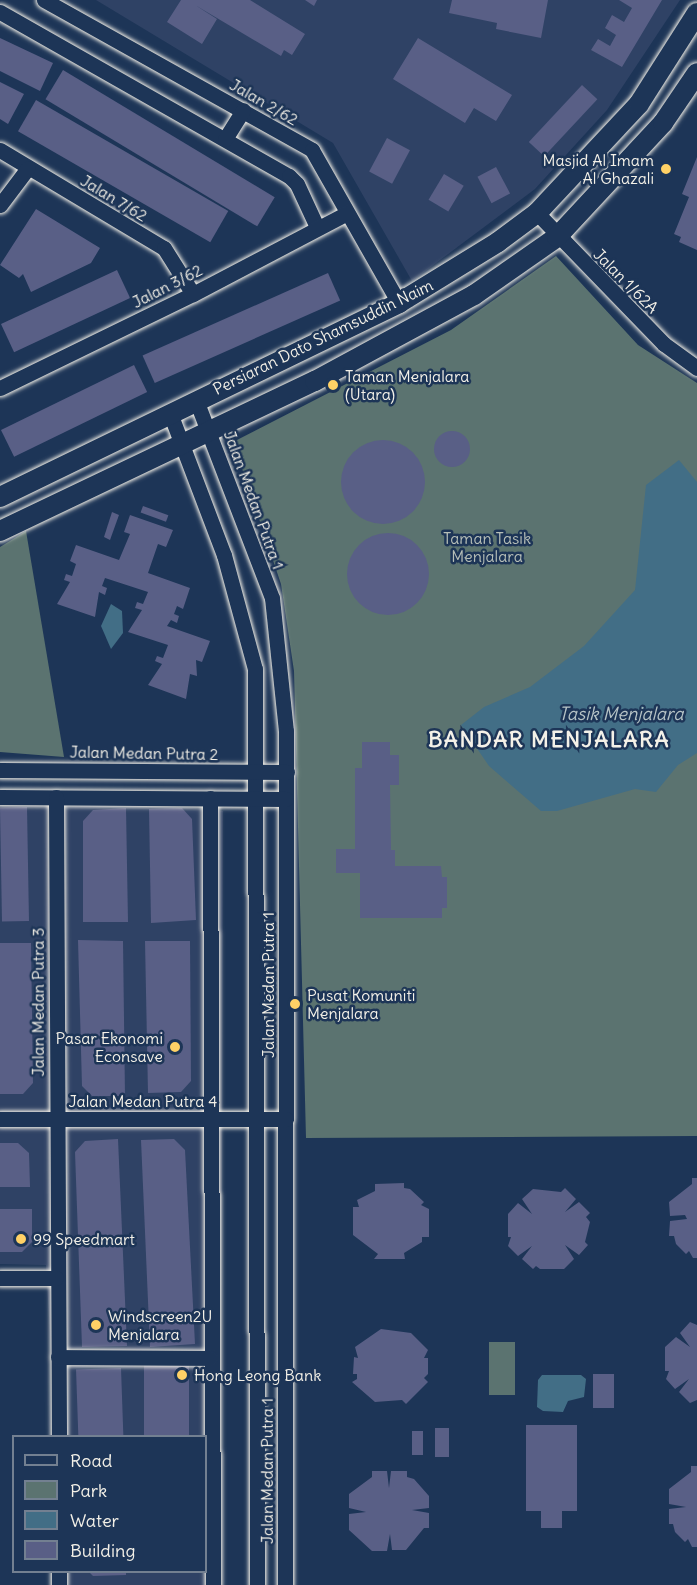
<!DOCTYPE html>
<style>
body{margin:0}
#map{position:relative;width:697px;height:1585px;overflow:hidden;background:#1d3557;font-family:Delius,sans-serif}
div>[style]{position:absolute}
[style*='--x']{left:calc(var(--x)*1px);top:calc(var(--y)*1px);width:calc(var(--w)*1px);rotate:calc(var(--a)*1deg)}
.built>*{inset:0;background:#2f4265}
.green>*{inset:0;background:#5b7370;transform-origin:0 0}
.water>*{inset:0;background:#426e86}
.building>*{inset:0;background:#595f86;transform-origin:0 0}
.round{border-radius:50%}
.roads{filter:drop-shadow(0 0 2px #f4f1e8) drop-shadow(0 0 2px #f4f1e8)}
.minor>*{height:15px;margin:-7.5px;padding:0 7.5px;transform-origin:7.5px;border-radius:7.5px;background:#1d3557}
.major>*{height:20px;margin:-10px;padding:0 10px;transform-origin:10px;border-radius:10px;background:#1d3557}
.dots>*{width:16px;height:16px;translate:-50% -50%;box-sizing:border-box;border:3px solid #1d3557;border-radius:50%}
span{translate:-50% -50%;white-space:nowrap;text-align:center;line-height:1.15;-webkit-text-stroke:5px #1d3557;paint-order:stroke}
.street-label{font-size:16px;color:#f4f1e8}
.poi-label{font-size:16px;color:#f4f1e8}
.right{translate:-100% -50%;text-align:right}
.left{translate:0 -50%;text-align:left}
.park-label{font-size:16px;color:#b7bfb8}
.water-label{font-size:18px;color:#b6c3c6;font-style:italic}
.district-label{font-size:22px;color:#f4f1e8;font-weight:700;letter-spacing:1.5px}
.legend{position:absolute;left:12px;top:1435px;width:195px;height:138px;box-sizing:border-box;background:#1d3557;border:2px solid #738091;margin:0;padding:8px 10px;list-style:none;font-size:18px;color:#f4f1e8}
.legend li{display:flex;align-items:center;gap:12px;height:30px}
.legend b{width:30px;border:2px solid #738091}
</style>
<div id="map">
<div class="built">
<div style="clip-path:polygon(96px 0,680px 0,607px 110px,535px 189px,412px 281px,333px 143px)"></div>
<div style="clip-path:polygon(0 791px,223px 811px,221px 1585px,65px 1585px,64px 1572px,206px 1572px,206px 1436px,56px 1436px,46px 1265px,0 1264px)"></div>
</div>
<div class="green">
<div style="clip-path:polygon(556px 256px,638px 345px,697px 383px,697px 1136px,306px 1138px,294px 671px,281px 584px,233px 442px,451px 330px)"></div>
<div style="clip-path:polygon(26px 531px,64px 757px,0 752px,0 547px)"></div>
<div style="left:489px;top:1342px;width:26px;height:53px"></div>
</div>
<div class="water">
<div style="clip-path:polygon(679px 460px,697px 482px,697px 753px,678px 765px,656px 792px,635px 789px,557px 811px,541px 811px,489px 766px,461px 725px,484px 707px,530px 687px,584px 646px,635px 590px,646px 485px)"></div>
<div style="clip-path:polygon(111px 604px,122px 611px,123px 633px,111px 649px,101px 626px)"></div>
<div style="clip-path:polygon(542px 1375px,581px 1375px,586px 1379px,584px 1397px,568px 1401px,563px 1412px,543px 1411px,537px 1407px,538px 1380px)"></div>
</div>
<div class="building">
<div style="clip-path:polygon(181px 0,250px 0,305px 34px,292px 55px,284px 50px,281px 56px,195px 5px,217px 19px,202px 44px,167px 22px)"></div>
<div style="clip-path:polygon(305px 0,317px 0,314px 6px)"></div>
<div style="clip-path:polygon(452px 0,548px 0,541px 38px,496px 29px,497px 23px,449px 13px)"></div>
<div style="clip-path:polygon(619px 0,662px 0,622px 67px,591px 50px,598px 39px,610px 46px,616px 35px,605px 28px,612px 15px,624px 22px,632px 8px)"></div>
<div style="clip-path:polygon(0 38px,53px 63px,40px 91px,0 71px)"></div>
<div style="clip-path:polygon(418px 38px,512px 95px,496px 121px,474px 108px,465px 123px,393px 79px)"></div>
<div style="left:63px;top:70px;width:247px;height:34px;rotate:31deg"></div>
<div style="clip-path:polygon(0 82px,24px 94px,8px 124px,0 119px)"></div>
<div style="left:582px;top:85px;width:21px;height:78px;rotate:43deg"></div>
<div style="left:36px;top:100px;width:222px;height:36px;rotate:30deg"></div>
<div style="left:387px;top:138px;width:26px;height:38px;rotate:28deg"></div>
<div style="clip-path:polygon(697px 157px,697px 250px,679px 242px,681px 237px,674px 234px,689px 197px,682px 194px)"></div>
<div style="left:496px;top:167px;width:30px;height:21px;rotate:62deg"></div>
<div style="left:444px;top:174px;width:23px;height:30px;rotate:31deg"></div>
<div style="clip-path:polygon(36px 209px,100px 248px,91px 263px,31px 292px,23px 274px,19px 278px,0 265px)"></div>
<div style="left:117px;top:270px;width:31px;height:128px;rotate:65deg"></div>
<div style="left:328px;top:273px;width:30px;height:203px;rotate:66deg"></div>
<div style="left:134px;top:365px;width:30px;height:148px;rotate:64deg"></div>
<div class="round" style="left:434px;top:431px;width:36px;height:36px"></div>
<div class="round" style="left:341px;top:440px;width:84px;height:84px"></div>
<div style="left:143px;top:506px;width:27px;height:7px;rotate:20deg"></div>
<div style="clip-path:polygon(112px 512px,119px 515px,110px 540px,104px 537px)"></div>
<div style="clip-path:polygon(130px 515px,173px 530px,166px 547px,158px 544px,148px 573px,190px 588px,183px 609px,177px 606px,174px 614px,179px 616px,177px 623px,171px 620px,167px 626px,210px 641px,202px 662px,196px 660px,197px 676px,190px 674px,186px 699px,148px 685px,162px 664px,155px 661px,157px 656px,163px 658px,168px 645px,128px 632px,142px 610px,135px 608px,137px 602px,143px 604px,148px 592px,105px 578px,102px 586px,107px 588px,105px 595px,99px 592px,95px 617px,57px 604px,70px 582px,64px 580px,66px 574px,72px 576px,76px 564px,70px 561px,76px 545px,119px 560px,130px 534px,124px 532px)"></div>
<div class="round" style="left:347px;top:533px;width:82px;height:82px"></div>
<div style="clip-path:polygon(362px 742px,390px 742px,390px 755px,399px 755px,399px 785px,390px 785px,391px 850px,395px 850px,395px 866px,441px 866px,442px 877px,447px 877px,447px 908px,442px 908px,442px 918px,360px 918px,360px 873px,336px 873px,336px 849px,355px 849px,355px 768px,362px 768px)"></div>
<div style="left:27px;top:807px;width:114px;height:27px;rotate:89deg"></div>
<div style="clip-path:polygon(126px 808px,128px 922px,83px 922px,83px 821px,93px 810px)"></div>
<div style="clip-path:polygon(182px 808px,192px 819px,196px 920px,151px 923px,149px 809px)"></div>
<div style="clip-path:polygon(78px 940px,123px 941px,125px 1096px,92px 1096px,82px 1086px)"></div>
<div style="clip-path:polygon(145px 941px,190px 941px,191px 1081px,181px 1092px,148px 1093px)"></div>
<div style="clip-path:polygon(0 943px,31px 943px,33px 1083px,23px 1094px,0 1094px)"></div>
<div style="clip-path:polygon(118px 1139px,127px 1346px,82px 1347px,75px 1152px,85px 1141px)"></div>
<div style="clip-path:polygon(174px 1139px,185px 1150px,195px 1344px,150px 1347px,141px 1140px)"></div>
<div style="clip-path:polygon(0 1143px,18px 1143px,29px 1153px,30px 1187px,0 1187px)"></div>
<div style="clip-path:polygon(692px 1178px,697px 1178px,697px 1258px,693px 1258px,689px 1251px,686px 1254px,676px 1244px,674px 1236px,669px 1236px,670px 1221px,687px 1219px,685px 1215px,670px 1216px,669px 1202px,692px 1184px)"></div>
<div style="clip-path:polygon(404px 1183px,404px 1188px,410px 1189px,424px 1202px,421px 1205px,429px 1209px,429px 1237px,422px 1237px,422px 1242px,404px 1253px,405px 1259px,374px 1259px,378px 1254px,353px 1235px,353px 1207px,359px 1207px,357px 1200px,375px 1191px,375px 1184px)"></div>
<div style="clip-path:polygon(565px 1188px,576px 1199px,565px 1212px,579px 1202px,590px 1213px,586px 1217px,590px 1222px,585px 1242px,588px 1245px,579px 1255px,565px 1245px,574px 1259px,564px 1269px,540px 1269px,536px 1266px,533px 1269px,522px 1259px,532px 1246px,518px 1256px,508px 1246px,511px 1237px,508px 1237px,508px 1214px,518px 1203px,532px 1214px,522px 1199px,533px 1189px,561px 1192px)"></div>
<div style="clip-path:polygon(0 1209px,32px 1209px,32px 1242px,22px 1252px,0 1252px)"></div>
<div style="clip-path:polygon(690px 1322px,697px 1325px,697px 1400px,690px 1403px,679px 1392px,689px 1379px,675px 1389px,666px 1379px,669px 1371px,665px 1371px,665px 1347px,676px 1337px,690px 1347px,680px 1333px)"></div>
<div style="clip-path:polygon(381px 1329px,411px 1333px,428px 1350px,424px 1358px,428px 1358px,428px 1374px,424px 1378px,428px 1382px,406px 1404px,402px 1400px,375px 1402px,352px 1382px,357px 1379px,357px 1374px,353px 1374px,354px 1357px,358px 1358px,355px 1347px)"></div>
<div style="left:144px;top:1365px;width:45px;height:71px"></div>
<div style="left:121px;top:1368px;width:68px;height:45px;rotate:88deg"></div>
<div style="left:593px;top:1374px;width:21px;height:34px"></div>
<div style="clip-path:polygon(526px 1425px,577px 1425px,577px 1511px,562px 1511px,562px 1528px,541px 1528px,541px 1511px,526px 1511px)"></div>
<div style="left:435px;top:1428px;width:14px;height:29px"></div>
<div style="left:412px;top:1431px;width:11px;height:24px"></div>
<div style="clip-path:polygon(691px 1466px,697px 1466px,697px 1547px,692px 1547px,688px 1539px,685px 1542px,675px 1532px,673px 1524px,669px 1524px,669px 1509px,686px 1507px,669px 1504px,669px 1489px,691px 1472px)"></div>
<div style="clip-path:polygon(372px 1471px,387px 1471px,389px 1488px,391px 1471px,407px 1471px,407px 1477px,414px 1479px,429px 1496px,429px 1508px,412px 1510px,429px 1513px,429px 1528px,424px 1528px,406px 1550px,392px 1550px,390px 1534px,387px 1551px,372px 1551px,349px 1530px,349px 1514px,366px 1512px,349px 1508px,349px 1494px,372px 1477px)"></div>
<div style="clip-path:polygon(89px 1572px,126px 1572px,126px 1575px,93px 1576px)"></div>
</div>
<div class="roads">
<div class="minor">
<div style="--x:44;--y:0;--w:307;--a:29.2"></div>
<div style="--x:312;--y:150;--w:176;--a:60.4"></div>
<div style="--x:0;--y:12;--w:332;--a:29.6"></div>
<div style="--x:289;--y:176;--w:11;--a:45"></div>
<div style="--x:297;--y:184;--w:47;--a:65.1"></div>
<div style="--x:225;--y:139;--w:34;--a:-58"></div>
<div style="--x:0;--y:150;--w:191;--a:30.9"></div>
<div style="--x:164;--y:248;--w:54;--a:57.8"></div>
<div style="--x:0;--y:205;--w:46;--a:-52.9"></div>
<div style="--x:537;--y:213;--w:182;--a:45.9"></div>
<div style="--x:664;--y:344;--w:41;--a:36"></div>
<div style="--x:0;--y:388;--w:215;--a:-26"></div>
<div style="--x:193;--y:294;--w:174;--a:-27.7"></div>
<div style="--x:196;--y:400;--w:212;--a:69"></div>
<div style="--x:272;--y:598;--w:134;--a:84"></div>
<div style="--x:286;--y:731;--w:854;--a:90.07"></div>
<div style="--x:170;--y:413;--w:152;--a:69.2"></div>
<div style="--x:224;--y:555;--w:118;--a:74.8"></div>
<div style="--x:255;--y:669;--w:916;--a:89.87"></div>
<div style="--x:0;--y:770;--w:287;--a:0.4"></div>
<div style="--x:0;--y:797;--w:286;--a:0.4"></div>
<div style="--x:56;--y:797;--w:639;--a:89.73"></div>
<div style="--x:210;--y:798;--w:787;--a:89.78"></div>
<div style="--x:0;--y:1119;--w:286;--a:0"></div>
<div style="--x:0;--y:1278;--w:56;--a:0"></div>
<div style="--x:58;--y:1357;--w:152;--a:0.4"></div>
<div style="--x:59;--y:1585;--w:13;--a:-90"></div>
</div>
<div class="major">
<div style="--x:0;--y:497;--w:444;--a:-25.9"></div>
<div style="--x:399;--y:303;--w:116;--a:-31.6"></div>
<div style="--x:498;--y:242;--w:49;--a:-36.6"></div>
<div style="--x:537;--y:213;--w:149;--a:-46.9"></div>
<div style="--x:639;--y:104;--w:108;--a:-57.5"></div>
<div style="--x:0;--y:531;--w:349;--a:-25.5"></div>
<div style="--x:315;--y:381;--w:181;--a:-28.4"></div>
<div style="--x:474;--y:295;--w:101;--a:-34.9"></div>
<div style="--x:557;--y:237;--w:156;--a:-47.1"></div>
<div style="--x:663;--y:123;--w:60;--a:-55.8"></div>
</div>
</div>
<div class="dots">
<div style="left:666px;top:169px;background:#ffd166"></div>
<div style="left:333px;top:385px;background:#ffd166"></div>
<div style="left:295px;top:1004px;background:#ffd166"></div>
<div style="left:175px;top:1047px;background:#ffd166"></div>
<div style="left:21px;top:1239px;background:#ffd166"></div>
<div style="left:96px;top:1325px;background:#ffd166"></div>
<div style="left:182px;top:1375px;background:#ffd166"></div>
</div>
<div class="street-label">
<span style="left:264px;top:102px;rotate:30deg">Jalan 2/62</span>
<span style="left:114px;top:198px;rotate:31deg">Jalan 7/62</span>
<span style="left:626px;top:281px;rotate:45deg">Jalan 1/62A</span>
<span style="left:167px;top:286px;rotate:-27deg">Jalan 3/62</span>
<span style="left:323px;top:337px;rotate:-26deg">Persiaran Dato Shamsuddin Naim</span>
<span style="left:254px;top:500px;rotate:70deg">Jalan Medan Putra 1</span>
<span style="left:144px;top:753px;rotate:1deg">Jalan Medan Putra 2</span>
<span style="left:268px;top:985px;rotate:-90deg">Jalan Medan Putra 1</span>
<span style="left:38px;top:1002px;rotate:-90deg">Jalan Medan Putra 3</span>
<span style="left:143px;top:1101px">Jalan Medan Putra 4</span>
<span style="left:267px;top:1471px;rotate:-90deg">Jalan Medan Putra 1</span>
</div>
<div class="poi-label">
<span class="right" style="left:654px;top:169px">Masjid Al Imam<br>Al Ghazali</span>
<span class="left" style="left:345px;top:385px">Taman Menjalara<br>(Utara)</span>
<span class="left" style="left:307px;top:1004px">Pusat Komuniti<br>Menjalara</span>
<span class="right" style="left:163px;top:1047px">Pasar Ekonomi<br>Econsave</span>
<span class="left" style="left:33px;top:1239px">99 Speedmart</span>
<span class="left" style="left:108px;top:1325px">Windscreen2U<br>Menjalara</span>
<span class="left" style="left:194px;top:1375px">Hong Leong Bank</span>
</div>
<div class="park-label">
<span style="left:487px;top:547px">Taman Tasik<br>Menjalara</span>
</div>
<div class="water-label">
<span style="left:621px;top:714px">Tasik Menjalara</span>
</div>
<div class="district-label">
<span style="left:549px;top:740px">BANDAR MENJALARA</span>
</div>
<ul class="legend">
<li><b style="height:8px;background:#1d3557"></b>Road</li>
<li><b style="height:16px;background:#5b7370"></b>Park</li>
<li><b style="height:16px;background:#426e86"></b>Water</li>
<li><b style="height:16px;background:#595f86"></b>Building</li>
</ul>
</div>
